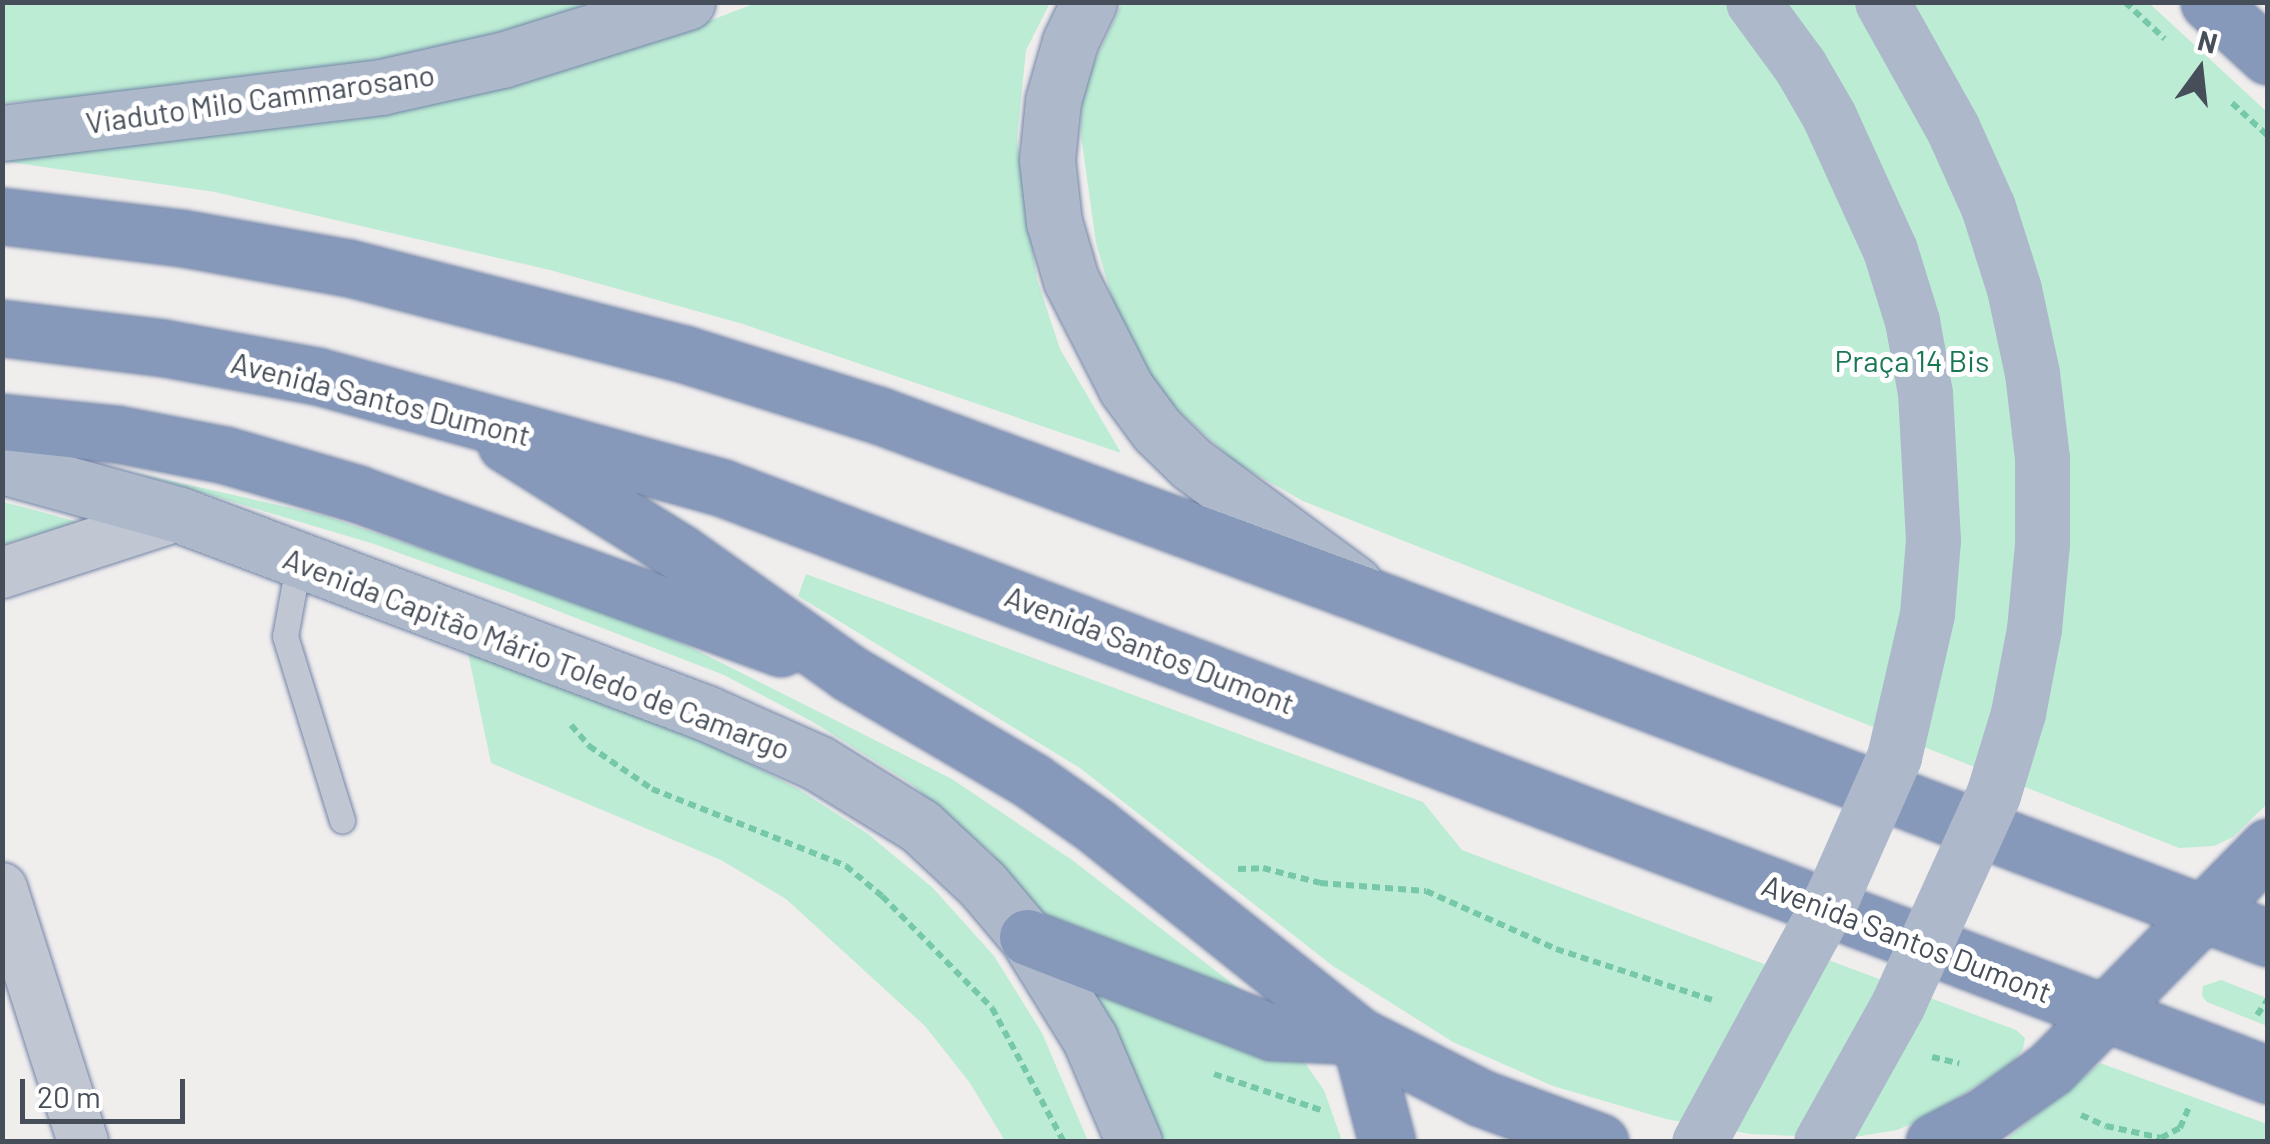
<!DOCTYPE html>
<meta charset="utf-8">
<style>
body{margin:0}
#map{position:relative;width:2270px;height:1144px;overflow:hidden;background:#f0eded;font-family:Barlow,sans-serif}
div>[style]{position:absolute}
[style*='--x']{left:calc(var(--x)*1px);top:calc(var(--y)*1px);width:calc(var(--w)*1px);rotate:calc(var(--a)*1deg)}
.green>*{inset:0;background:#bcecd4}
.path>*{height:6px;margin-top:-3px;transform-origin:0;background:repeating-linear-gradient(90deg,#76c8a9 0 8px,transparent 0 13px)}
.roads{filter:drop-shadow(0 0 2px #7284a6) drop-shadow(0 0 2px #7284a6)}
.lane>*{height:25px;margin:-12.5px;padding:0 12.5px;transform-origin:12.5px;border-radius:12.5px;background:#c1c7d2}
.street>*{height:50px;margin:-25px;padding:0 25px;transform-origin:25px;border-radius:25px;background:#c1c7d2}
.primary>*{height:55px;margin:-27.5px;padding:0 27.5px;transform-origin:27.5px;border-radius:27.5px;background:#adb9cb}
.highway>*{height:55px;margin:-27.5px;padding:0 27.5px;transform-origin:27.5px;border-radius:27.5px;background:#8699ba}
.primary-bridge>*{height:55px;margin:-27.5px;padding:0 27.5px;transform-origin:27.5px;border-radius:27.5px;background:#adb9cb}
span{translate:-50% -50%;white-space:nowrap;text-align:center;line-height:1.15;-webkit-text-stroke:10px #fff;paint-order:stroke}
.street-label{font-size:30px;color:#464e59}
.park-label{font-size:30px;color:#1a7754}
.frame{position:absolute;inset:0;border:5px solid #464e59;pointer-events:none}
.north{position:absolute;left:2150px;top:20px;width:100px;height:100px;-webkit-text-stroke:8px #fff;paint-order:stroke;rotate:15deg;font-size:28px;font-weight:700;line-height:40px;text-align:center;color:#464e59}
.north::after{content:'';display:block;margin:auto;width:35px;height:45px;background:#464e59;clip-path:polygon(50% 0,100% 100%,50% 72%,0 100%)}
.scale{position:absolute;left:20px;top:1079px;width:165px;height:45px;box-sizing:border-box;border:5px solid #464e59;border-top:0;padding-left:12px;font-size:30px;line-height:35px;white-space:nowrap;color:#464e59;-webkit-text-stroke:8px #fff;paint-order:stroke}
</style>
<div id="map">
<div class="green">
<div style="clip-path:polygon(3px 3px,640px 3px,454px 54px,106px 96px,3px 103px)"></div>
<div style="clip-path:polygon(756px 3px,1050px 3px,1026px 50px,1017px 139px,1037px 279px,1060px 349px,1121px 453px,743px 324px,550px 270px,215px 192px,3px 161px,3px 149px,675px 34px)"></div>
<div style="clip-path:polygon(1122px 3px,2149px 3px,2267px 112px,2267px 804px,2233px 837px,2214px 846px,2179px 848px,1303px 501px,1236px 463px,1163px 397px,1120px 325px,1096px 243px,1081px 135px,1082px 89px)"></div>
<div style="clip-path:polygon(136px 473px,322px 515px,565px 596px,684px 644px,952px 779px,1072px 860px,1268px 1011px,1324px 1090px,1342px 1141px,1158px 1141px,1115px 1027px,1060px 937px,991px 853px,910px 783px,813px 722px,724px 675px,514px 594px,371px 543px)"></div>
<div style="clip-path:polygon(3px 502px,42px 512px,77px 522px,3px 545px)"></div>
<div style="clip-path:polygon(806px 574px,1423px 802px,1462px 850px,1764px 964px,1815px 955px,2016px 1030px,2025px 1038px,2023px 1049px,2012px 1063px,1930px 1116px,1897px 1130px,1848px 1138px,1750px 1134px,1666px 1119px,1553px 1086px,1453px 1042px,1333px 966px,1080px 768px,798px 596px)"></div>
<div style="clip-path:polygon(467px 648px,717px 747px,798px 789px,868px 834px,933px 888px,994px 956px,1042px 1033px,1088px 1141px,1005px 1141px,970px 1083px,925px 1026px,786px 899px,721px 860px,491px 763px)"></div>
<div style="clip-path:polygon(2221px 980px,2267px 998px,2267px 1026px,2207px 1002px,2202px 996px,2203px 986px)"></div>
<div style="clip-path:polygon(2100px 1063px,2267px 1124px,2267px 1141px,2003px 1142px)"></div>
</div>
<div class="path">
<div style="--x:2125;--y:2;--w:54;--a:42.8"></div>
<div style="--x:2232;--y:103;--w:49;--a:42.5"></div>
<div style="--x:571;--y:725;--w:28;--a:49"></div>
<div style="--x:589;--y:746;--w:76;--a:34.3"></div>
<div style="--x:652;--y:789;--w:209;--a:21.6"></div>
<div style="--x:846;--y:866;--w:47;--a:39.8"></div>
<div style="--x:882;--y:896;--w:157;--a:45.5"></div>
<div style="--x:992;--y:1008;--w:152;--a:61.8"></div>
<div style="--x:1238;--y:869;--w:25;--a:-2"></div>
<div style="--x:1263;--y:868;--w:59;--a:14.7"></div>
<div style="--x:1320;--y:883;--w:106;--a:4.3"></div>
<div style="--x:1426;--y:891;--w:142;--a:24"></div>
<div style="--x:1556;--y:949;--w:164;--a:18.1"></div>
<div style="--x:2257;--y:1015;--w:19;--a:-55"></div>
<div style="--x:1932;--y:1057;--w:28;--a:13"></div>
<div style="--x:1214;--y:1074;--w:113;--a:18.6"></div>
<div style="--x:2081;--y:1115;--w:27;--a:24"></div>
<div style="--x:2106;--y:1126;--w:56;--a:12.3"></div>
<div style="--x:2161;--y:1138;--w:21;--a:-28"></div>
<div style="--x:2180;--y:1128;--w:26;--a:-67"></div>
</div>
<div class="roads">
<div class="lane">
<div style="--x:299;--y:560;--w:77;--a:100.4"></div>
<div style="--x:285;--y:636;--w:193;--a:72.8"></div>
</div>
<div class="street">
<div style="--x:2;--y:573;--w:187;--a:-18"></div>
<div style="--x:2;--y:888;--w:267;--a:72.3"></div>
</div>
<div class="primary">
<div style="--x:1089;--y:2;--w:44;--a:115.4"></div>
<div style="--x:1070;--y:42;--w:61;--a:106.1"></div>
<div style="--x:1053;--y:101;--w:59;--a:95.8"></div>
<div style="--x:1047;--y:160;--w:62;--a:83.6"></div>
<div style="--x:1054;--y:222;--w:60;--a:73.7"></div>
<div style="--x:1071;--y:280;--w:121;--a:63"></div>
<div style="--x:1126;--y:388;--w:52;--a:53.6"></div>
<div style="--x:1157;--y:430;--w:49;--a:44.2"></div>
<div style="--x:1192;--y:464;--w:202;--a:36.4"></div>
<div style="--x:2;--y:133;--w:382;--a:-6.9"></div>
<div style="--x:381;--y:87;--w:124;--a:-12.6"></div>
<div style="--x:502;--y:60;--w:194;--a:-17.4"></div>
<div style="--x:2;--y:466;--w:185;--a:15.4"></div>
<div style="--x:180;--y:515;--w:562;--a:20.63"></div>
<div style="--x:706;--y:713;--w:123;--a:24.1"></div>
<div style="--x:818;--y:763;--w:120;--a:31.7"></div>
<div style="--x:920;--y:826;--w:86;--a:43.1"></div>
<div style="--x:983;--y:885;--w:68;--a:49.8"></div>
<div style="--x:1027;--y:937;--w:120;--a:58.3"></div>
<div style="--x:1090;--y:1039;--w:112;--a:66.9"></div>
</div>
<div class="highway">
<div style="--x:2209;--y:2;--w:80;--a:42.5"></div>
<div style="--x:2;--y:216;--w:181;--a:7"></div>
<div style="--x:182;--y:238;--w:170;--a:10.2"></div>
<div style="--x:349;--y:268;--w:346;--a:14.4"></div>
<div style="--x:684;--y:354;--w:203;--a:17.5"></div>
<div style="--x:878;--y:415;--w:528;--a:20.29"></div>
<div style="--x:1373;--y:598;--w:957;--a:20.8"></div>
<div style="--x:2;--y:328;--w:163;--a:7"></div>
<div style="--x:164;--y:348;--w:156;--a:10.4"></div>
<div style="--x:317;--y:376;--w:421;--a:15.4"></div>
<div style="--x:723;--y:488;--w:1653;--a:20.8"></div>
<div style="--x:2;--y:422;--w:116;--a:6"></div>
<div style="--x:117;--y:434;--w:110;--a:11"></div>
<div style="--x:225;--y:455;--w:139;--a:16.3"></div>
<div style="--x:358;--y:494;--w:450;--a:20"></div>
<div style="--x:506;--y:444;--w:204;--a:32"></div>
<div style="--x:679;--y:552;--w:209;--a:35.4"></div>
<div style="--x:849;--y:673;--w:212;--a:30.5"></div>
<div style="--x:1032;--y:781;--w:78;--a:35.1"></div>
<div style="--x:1096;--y:826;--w:337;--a:38.6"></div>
<div style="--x:1359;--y:1036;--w:137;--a:26.9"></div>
<div style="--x:1481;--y:1098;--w:127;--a:20.3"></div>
<div style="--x:1027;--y:937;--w:263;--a:21.2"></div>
<div style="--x:1272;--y:1032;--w:87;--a:2.6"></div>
<div style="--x:1359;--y:1036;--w:110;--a:75.2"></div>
<div style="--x:1934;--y:1142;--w:56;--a:-27.5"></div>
<div style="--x:1984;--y:1116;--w:82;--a:-35.6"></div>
<div style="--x:2051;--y:1068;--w:310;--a:-45.5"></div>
</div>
</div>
<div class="primary-bridge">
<div style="--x:1699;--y:1142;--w:283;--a:-61.5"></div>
<div style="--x:1834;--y:893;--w:149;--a:-66.2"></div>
<div style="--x:1894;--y:757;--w:147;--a:-77"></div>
<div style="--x:1927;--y:614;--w:74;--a:-85.4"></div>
<div style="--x:1933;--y:540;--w:147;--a:-93.1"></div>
<div style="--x:1925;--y:393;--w:73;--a:-100.2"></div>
<div style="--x:1912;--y:321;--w:74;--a:-107.2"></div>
<div style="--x:1890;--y:250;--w:147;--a:-114.5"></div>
<div style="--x:1829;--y:116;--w:58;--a:-120.1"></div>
<div style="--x:1800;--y:66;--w:79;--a:-126.3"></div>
<div style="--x:1821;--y:1142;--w:158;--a:-60.8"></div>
<div style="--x:1898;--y:1004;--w:230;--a:-65.6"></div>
<div style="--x:1993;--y:795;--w:86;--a:-73"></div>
<div style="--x:2018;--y:713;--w:86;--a:-79.2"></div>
<div style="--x:2034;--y:629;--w:85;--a:-84.6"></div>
<div style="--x:2042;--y:544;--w:86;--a:-90"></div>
<div style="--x:2042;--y:458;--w:86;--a:-96.7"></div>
<div style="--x:2032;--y:373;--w:86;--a:-102.1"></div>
<div style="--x:2014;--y:289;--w:86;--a:-107.6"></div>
<div style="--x:1988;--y:207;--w:85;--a:-114.2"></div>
<div style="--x:1953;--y:129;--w:145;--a:-119.2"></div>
</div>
<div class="street-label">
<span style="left:260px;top:98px;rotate:-8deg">Viaduto Milo Cammarosano</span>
<span style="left:381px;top:398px;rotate:14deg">Avenida Santos Dumont</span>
<span style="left:1150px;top:649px;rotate:21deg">Avenida Santos Dumont</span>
<span style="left:537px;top:653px;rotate:21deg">Avenida Capitão Mário Toledo de Camargo</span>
<span style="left:1907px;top:938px;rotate:21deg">Avenida Santos Dumont</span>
</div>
<div class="park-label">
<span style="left:1912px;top:360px">Praça 14 Bis</span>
</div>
<div class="frame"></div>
<div class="north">N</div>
<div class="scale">20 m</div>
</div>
